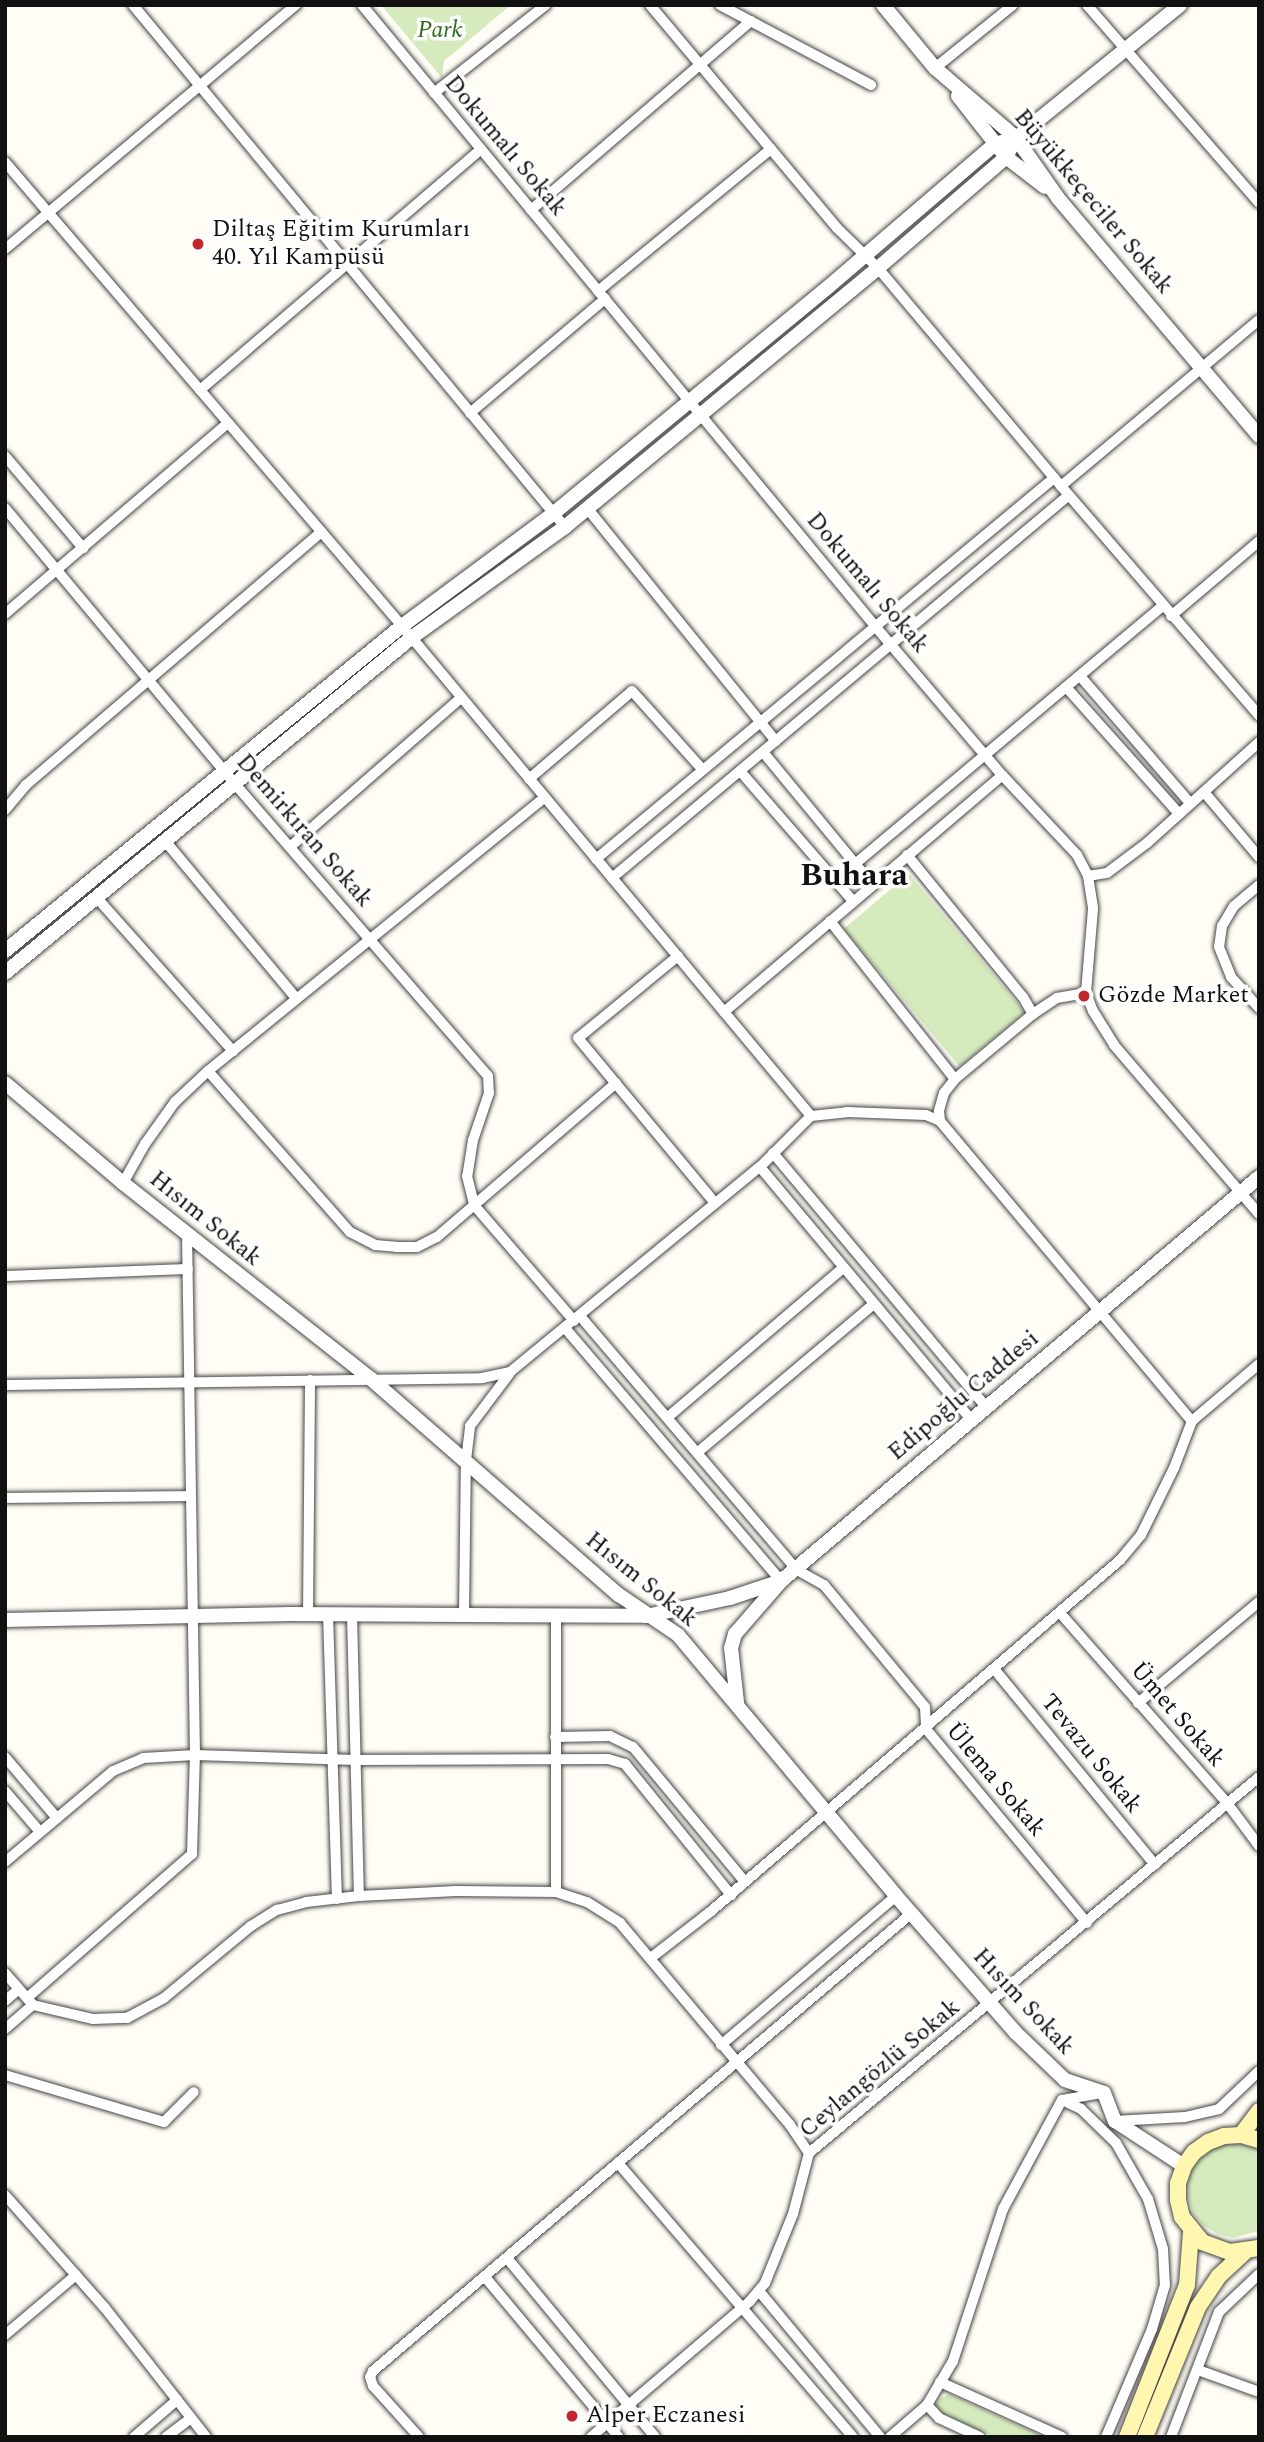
<!DOCTYPE html>
<meta charset="utf-8">
<style>
body{margin:0}
#map{position:relative;width:1264px;height:2442px;overflow:hidden;background:#fffdf5;font-family:Spectral,serif}
div>[style]{position:absolute}
[style*='--x']{left:calc(var(--x)*1px);top:calc(var(--y)*1px);width:calc(var(--w)*1px);rotate:calc(var(--a)*1deg)}
.green>*{inset:0;background:#d5ebbd;transform-origin:0 0}
.roads{filter:drop-shadow(0 0 2px #444) drop-shadow(0 0 2px #444)}
.minor>*{height:10px;margin:-5px;padding:0 5px;transform-origin:5px;border-radius:5px;background:#fff}
.tertiary>*{height:14px;margin:-7px;padding:0 7px;transform-origin:7px;border-radius:7px;background:#fff}
.secondary>*{height:16px;margin:-8px;padding:0 8px;transform-origin:8px;border-radius:8px;background:#fff6b0}
.dots>*{width:19px;height:19px;translate:-50% -50%;box-sizing:border-box;border:4px solid #fff;border-radius:50%}
span{translate:-50% -50%;white-space:nowrap;text-align:center;line-height:1.15;-webkit-text-stroke:7px #fff;paint-order:stroke}
.park-label{font-size:24px;color:#2f6b1f;font-style:italic}
.street-label{font-size:24px;color:#111}
.poi-label{font-size:24px;color:#111}
.left{translate:0 -50%;text-align:left}
.district-label{font-size:32px;color:#111;font-weight:700}
.frame{position:absolute;inset:0;border:7px solid #111;pointer-events:none}
</style>
<div id="map">
<div class="green">
<div style="clip-path:polygon(381px 5px,511px 5px,444px 61px,442px 78px)"></div>
<div style="left:909px;top:874px;width:180px;height:85px;rotate:50deg"></div>
<div style="clip-path:polygon(1234px 2142px,1259px 2150px,1259px 2231px,1233px 2238px,1217px 2234px,1203px 2225px,1193px 2213px,1188px 2197px,1188px 2181px,1194px 2166px,1204px 2153px,1218px 2145px)"></div>
<div style="clip-path:polygon(949px 2394px,1044px 2437px,994px 2437px,942px 2413px,935px 2406px,940px 2399px)"></div>
</div>
<div class="roads">
<div class="minor">
<div style="--x:133;--y:5;--w:678;--a:50.39"></div>
<div style="--x:362;--y:5;--w:805;--a:50.44"></div>
<div style="--x:875;--y:626;--w:196;--a:49.6"></div>
<div style="--x:1002;--y:775;--w:110;--a:46.8"></div>
<div style="--x:1077;--y:855;--w:24;--a:62"></div>
<div style="--x:1088;--y:876;--w:33;--a:81"></div>
<div style="--x:1093;--y:909;--w:84;--a:94.8"></div>
<div style="--x:1086;--y:993;--w:19;--a:69"></div>
<div style="--x:1093;--y:1011;--w:40;--a:58"></div>
<div style="--x:1114;--y:1045;--w:223;--a:49.4"></div>
<div style="--x:650;--y:5;--w:291;--a:50"></div>
<div style="--x:837;--y:228;--w:57;--a:44.3"></div>
<div style="--x:878;--y:268;--w:285;--a:50"></div>
<div style="--x:1061;--y:486;--w:303;--a:49.2"></div>
<div style="--x:720;--y:5;--w:171;--a:27.9"></div>
<div style="--x:1087;--y:5;--w:262;--a:49"></div>
<div style="--x:935;--y:68;--w:100;--a:-38.9"></div>
<div style="--x:434;--y:93;--w:142;--a:-38.2"></div>
<div style="--x:5;--y:162;--w:611;--a:49.45"></div>
<div style="--x:402;--y:626;--w:638;--a:50.15"></div>
<div style="--x:531;--y:210;--w:290;--a:-40.7"></div>
<div style="--x:5;--y:249;--w:380;--a:-40"></div>
<div style="--x:598;--y:291;--w:224;--a:-39.4"></div>
<div style="--x:200;--y:390;--w:370;--a:-40.6"></div>
<div style="--x:470;--y:413;--w:177;--a:-40.2"></div>
<div style="--x:5;--y:456;--w:121;--a:49.7"></div>
<div style="--x:1061;--y:486;--w:258;--a:-40"></div>
<div style="--x:5;--y:508;--w:359;--a:50.2"></div>
<div style="--x:235;--y:784;--w:386;--a:49.1"></div>
<div style="--x:488;--y:1076;--w:17;--a:87"></div>
<div style="--x:489;--y:1093;--w:50;--a:108.8"></div>
<div style="--x:473;--y:1140;--w:36;--a:99"></div>
<div style="--x:467;--y:1176;--w:30;--a:76"></div>
<div style="--x:474;--y:1205;--w:153;--a:49.2"></div>
<div style="--x:587;--y:508;--w:300;--a:51"></div>
<div style="--x:5;--y:614;--w:294;--a:-40.6"></div>
<div style="--x:1171;--y:616;--w:116;--a:-40.4"></div>
<div style="--x:1080;--y:676;--w:169;--a:49.1"></div>
<div style="--x:1066;--y:687;--w:170;--a:48.3"></div>
<div style="--x:763;--y:752;--w:171;--a:50.5"></div>
<div style="--x:740;--y:771;--w:172;--a:49"></div>
<div style="--x:529;--y:779;--w:135;--a:-40.5"></div>
<div style="--x:632;--y:691;--w:106;--a:48.1"></div>
<div style="--x:1204;--y:792;--w:85;--a:49.8"></div>
<div style="--x:5;--y:810;--w:33;--a:-50"></div>
<div style="--x:26;--y:785;--w:389;--a:-40.6"></div>
<div style="--x:166;--y:842;--w:204;--a:50.2"></div>
<div style="--x:290;--y:847;--w:227;--a:-41.1"></div>
<div style="--x:907;--y:855;--w:183;--a:50.8"></div>
<div style="--x:1023;--y:997;--w:20;--a:60"></div>
<div style="--x:596;--y:859;--w:596;--a:-39.76"></div>
<div style="--x:855;--y:864;--w:402;--a:-40"></div>
<div style="--x:1088;--y:876;--w:19;--a:-9"></div>
<div style="--x:1107;--y:873;--w:50;--a:-36.9"></div>
<div style="--x:1147;--y:843;--w:151;--a:-42"></div>
<div style="--x:612;--y:878;--w:596;--a:-39.97"></div>
<div style="--x:1259;--y:885;--w:33;--a:140"></div>
<div style="--x:1234;--y:906;--w:23;--a:121"></div>
<div style="--x:1222;--y:926;--w:21;--a:98"></div>
<div style="--x:1219;--y:947;--w:32;--a:68"></div>
<div style="--x:1231;--y:977;--w:42;--a:47.9"></div>
<div style="--x:97;--y:898;--w:205;--a:48.4"></div>
<div style="--x:830;--y:921;--w:201;--a:51.7"></div>
<div style="--x:955;--y:1079;--w:18;--a:128"></div>
<div style="--x:944;--y:1093;--w:19;--a:106"></div>
<div style="--x:939;--y:1111;--w:10;--a:84"></div>
<div style="--x:678;--y:956;--w:129;--a:140.6"></div>
<div style="--x:578;--y:1038;--w:213;--a:50.3"></div>
<div style="--x:724;--y:1012;--w:365;--a:-40.4"></div>
<div style="--x:208;--y:1071;--w:215;--a:48.6"></div>
<div style="--x:350;--y:1232;--w:28;--a:27"></div>
<div style="--x:375;--y:1245;--w:21;--a:5"></div>
<div style="--x:396;--y:1247;--w:21;--a:0"></div>
<div style="--x:417;--y:1247;--w:22;--a:-27"></div>
<div style="--x:437;--y:1237;--w:236;--a:-40.7"></div>
<div style="--x:955;--y:1079;--w:102;--a:-39.8"></div>
<div style="--x:1033;--y:1014;--w:29;--a:-34"></div>
<div style="--x:1057;--y:998;--w:29;--a:-10"></div>
<div style="--x:773;--y:1153;--w:330;--a:50"></div>
<div style="--x:760;--y:1167;--w:327;--a:50.1"></div>
<div style="--x:123;--y:1183;--w:45;--a:-60.6"></div>
<div style="--x:145;--y:1144;--w:52;--a:-54.5"></div>
<div style="--x:175;--y:1102;--w:45;--a:-43.2"></div>
<div style="--x:208;--y:1071;--w:434;--a:-39.1"></div>
<div style="--x:5;--y:1276;--w:183;--a:-2.2"></div>
<div style="--x:580;--y:1316;--w:334;--a:49.5"></div>
<div style="--x:797;--y:1570;--w:31;--a:29"></div>
<div style="--x:824;--y:1585;--w:158;--a:50.4"></div>
<div style="--x:925;--y:1707;--w:22;--a:87"></div>
<div style="--x:926;--y:1729;--w:252;--a:50.3"></div>
<div style="--x:565;--y:1328;--w:333;--a:49.5"></div>
<div style="--x:5;--y:1385;--w:477;--a:-0.8"></div>
<div style="--x:482;--y:1378;--w:29;--a:-12"></div>
<div style="--x:510;--y:1372;--w:323;--a:-39.4"></div>
<div style="--x:760;--y:1167;--w:72;--a:-45"></div>
<div style="--x:811;--y:1116;--w:36;--a:-6"></div>
<div style="--x:847;--y:1112;--w:79;--a:2.2"></div>
<div style="--x:926;--y:1115;--w:15;--a:23"></div>
<div style="--x:940;--y:1121;--w:392;--a:50"></div>
<div style="--x:668;--y:1417;--w:230;--a:-40.4"></div>
<div style="--x:698;--y:1452;--w:230;--a:-40.1"></div>
<div style="--x:5;--y:1498;--w:186;--a:-0.6"></div>
<div style="--x:308;--y:1614;--w:234;--a:-89.5"></div>
<div style="--x:328;--y:1614;--w:285;--a:88.2"></div>
<div style="--x:352;--y:1614;--w:282;--a:88.6"></div>
<div style="--x:1061;--y:1614;--w:252;--a:48.7"></div>
<div style="--x:1227;--y:1803;--w:54;--a:53.3"></div>
<div style="--x:464;--y:1615;--w:155;--a:-89.3"></div>
<div style="--x:466;--y:1460;--w:34;--a:-83"></div>
<div style="--x:470;--y:1426;--w:66;--a:-53"></div>
<div style="--x:556;--y:1616;--w:276;--a:90"></div>
<div style="--x:995;--y:1670;--w:252;--a:50.6"></div>
<div style="--x:1138;--y:1703;--w:158;--a:-39.9"></div>
<div style="--x:555;--y:1737;--w:55;--a:-1"></div>
<div style="--x:610;--y:1736;--w:25;--a:26"></div>
<div style="--x:633;--y:1747;--w:175;--a:50.3"></div>
<div style="--x:5;--y:1757;--w:80;--a:49.6"></div>
<div style="--x:5;--y:1791;--w:54;--a:49.5"></div>
<div style="--x:5;--y:1862;--w:141;--a:-40.1"></div>
<div style="--x:113;--y:1771;--w:33;--a:-23"></div>
<div style="--x:143;--y:1758;--w:52;--a:-3.3"></div>
<div style="--x:195;--y:1755;--w:161;--a:1.8"></div>
<div style="--x:356;--y:1760;--w:252;--a:-0.2"></div>
<div style="--x:608;--y:1759;--w:18;--a:16"></div>
<div style="--x:625;--y:1764;--w:169;--a:51"></div>
<div style="--x:652;--y:1957;--w:73;--a:-37.8"></div>
<div style="--x:710;--y:1912;--w:540;--a:-40.65"></div>
<div style="--x:1120;--y:1560;--w:33;--a:-50"></div>
<div style="--x:1141;--y:1535;--w:75;--a:-63.8"></div>
<div style="--x:1174;--y:1468;--w:50;--a:-69"></div>
<div style="--x:1192;--y:1421;--w:88;--a:-40.4"></div>
<div style="--x:5;--y:1973;--w:43;--a:48.8"></div>
<div style="--x:33;--y:2005;--w:62;--a:13.1"></div>
<div style="--x:93;--y:2019;--w:34;--a:-2"></div>
<div style="--x:127;--y:2018;--w:42;--a:-28.4"></div>
<div style="--x:164;--y:1998;--w:113;--a:-39.6"></div>
<div style="--x:251;--y:1926;--w:31;--a:-32"></div>
<div style="--x:277;--y:1910;--w:30;--a:-15"></div>
<div style="--x:306;--y:1902;--w:53;--a:-6.5"></div>
<div style="--x:359;--y:1896;--w:97;--a:-3"></div>
<div style="--x:456;--y:1891;--w:100;--a:0.6"></div>
<div style="--x:556;--y:1892;--w:33;--a:18"></div>
<div style="--x:587;--y:1902;--w:39;--a:32"></div>
<div style="--x:620;--y:1923;--w:264;--a:49.9"></div>
<div style="--x:790;--y:2125;--w:34;--a:56"></div>
<div style="--x:27;--y:1998;--w:219;--a:-41.1"></div>
<div style="--x:192;--y:1854;--w:99;--a:-88.3"></div>
<div style="--x:195;--y:1755;--w:520;--a:-90.88"></div>
<div style="--x:5;--y:2001;--w:18;--a:-41"></div>
<div style="--x:5;--y:2029;--w:37;--a:-41"></div>
<div style="--x:721;--y:2045;--w:230;--a:-40.4"></div>
<div style="--x:5;--y:2075;--w:166;--a:16.5"></div>
<div style="--x:164;--y:2122;--w:42;--a:-45"></div>
<div style="--x:1062;--y:2100;--w:21;--a:25"></div>
<div style="--x:1081;--y:2109;--w:49;--a:44.2"></div>
<div style="--x:1116;--y:2143;--w:64;--a:60.3"></div>
<div style="--x:1148;--y:2199;--w:52;--a:73.3"></div>
<div style="--x:1163;--y:2249;--w:36;--a:87"></div>
<div style="--x:1165;--y:2285;--w:46;--a:106.5"></div>
<div style="--x:1152;--y:2329;--w:117;--a:113.1"></div>
<div style="--x:1115;--y:2121;--w:70;--a:-3.3"></div>
<div style="--x:1185;--y:2117;--w:35;--a:-13"></div>
<div style="--x:1219;--y:2109;--w:55;--a:-43.5"></div>
<div style="--x:618;--y:2163;--w:361;--a:49.4"></div>
<div style="--x:5;--y:2195;--w:151;--a:48.5"></div>
<div style="--x:105;--y:2308;--w:164;--a:51.9"></div>
<div style="--x:507;--y:2258;--w:232;--a:50.4"></div>
<div style="--x:485;--y:2277;--w:209;--a:50.1"></div>
<div style="--x:759;--y:2291;--w:190;--a:50.3"></div>
<div style="--x:5;--y:2335;--w:93;--a:-40.2"></div>
<div style="--x:1198;--y:2370;--w:65;--a:19.8"></div>
<div style="--x:940;--y:2382;--w:134;--a:24.3"></div>
<div style="--x:927;--y:2405;--w:18;--a:47"></div>
<div style="--x:939;--y:2418;--w:45;--a:24.9"></div>
<div style="--x:134;--y:2437;--w:57;--a:-40.7"></div>
<div style="--x:166;--y:2437;--w:31;--a:-37"></div>
<div style="--x:419;--y:2437;--w:69;--a:-132"></div>
<div style="--x:373;--y:2386;--w:9;--a:-108"></div>
<div style="--x:370;--y:2377;--w:7;--a:-63"></div>
<div style="--x:373;--y:2371;--w:707;--a:-40.36"></div>
<div style="--x:591;--y:2437;--w:209;--a:-40.5"></div>
<div style="--x:750;--y:2301;--w:23;--a:-50"></div>
<div style="--x:765;--y:2283;--w:74;--a:-67.9"></div>
<div style="--x:793;--y:2214;--w:63;--a:-75.3"></div>
<div style="--x:809;--y:2153;--w:586;--a:-39.88"></div>
<div style="--x:890;--y:2437;--w:49;--a:-40.9"></div>
<div style="--x:927;--y:2405;--w:51;--a:-59.4"></div>
<div style="--x:953;--y:2361;--w:160;--a:-71.8"></div>
<div style="--x:1003;--y:2209;--w:124;--a:-61.6"></div>
<div style="--x:1062;--y:2100;--w:40;--a:-10"></div>
<div style="--x:1171;--y:2437;--w:134;--a:-69"></div>
<div style="--x:1219;--y:2312;--w:55;--a:-43.5"></div>
</div>
<div class="tertiary">
<div style="--x:883;--y:5;--w:82;--a:50.5"></div>
<div style="--x:935;--y:68;--w:107;--a:40.8"></div>
<div style="--x:1016;--y:138;--w:73;--a:55"></div>
<div style="--x:1058;--y:198;--w:312;--a:49.8"></div>
<div style="--x:958;--y:96;--w:78;--a:51.8"></div>
<div style="--x:1006;--y:157;--w:49;--a:37.6"></div>
<div style="--x:5;--y:951;--w:513;--a:-39.31"></div>
<div style="--x:402;--y:626;--w:189;--a:-36.6"></div>
<div style="--x:554;--y:513;--w:354;--a:-39.5"></div>
<div style="--x:827;--y:288;--w:221;--a:-40.6"></div>
<div style="--x:995;--y:144;--w:22;--a:-16"></div>
<div style="--x:5;--y:973;--w:526;--a:-39.53"></div>
<div style="--x:411;--y:638;--w:190;--a:-35.8"></div>
<div style="--x:565;--y:527;--w:406;--a:-39.6"></div>
<div style="--x:878;--y:268;--w:169;--a:-40.9"></div>
<div style="--x:1006;--y:157;--w:21;--a:-62"></div>
<div style="--x:1016;--y:138;--w:211;--a:-39"></div>
<div style="--x:5;--y:1083;--w:155;--a:40.3"></div>
<div style="--x:123;--y:1183;--w:316;--a:38.3"></div>
<div style="--x:371;--y:1379;--w:329;--a:41.1"></div>
<div style="--x:619;--y:1595;--w:71;--a:34.1"></div>
<div style="--x:678;--y:1635;--w:340;--a:50.1"></div>
<div style="--x:896;--y:1896;--w:181;--a:48.8"></div>
<div style="--x:1015;--y:2032;--w:69;--a:43.8"></div>
<div style="--x:1065;--y:2080;--w:41;--a:18.4"></div>
<div style="--x:1104;--y:2093;--w:30;--a:69"></div>
<div style="--x:1115;--y:2121;--w:82;--a:33.1"></div>
<div style="--x:5;--y:1620;--w:285;--a:-1.2"></div>
<div style="--x:290;--y:1614;--w:356;--a:0.3"></div>
<div style="--x:646;--y:1616;--w:86;--a:-12.1"></div>
<div style="--x:730;--y:1598;--w:54;--a:-18.4"></div>
<div style="--x:781;--y:1581;--w:626;--a:-40.2"></div>
<div style="--x:737;--y:1702;--w:54;--a:-96.3"></div>
<div style="--x:731;--y:1648;--w:15;--a:-74"></div>
<div style="--x:735;--y:1634;--w:70;--a:-49"></div>
</div>
<div class="secondary">
<div style="--x:1241;--y:2135;--w:30;--a:-53"></div>
<div style="--x:1259;--y:2140;--w:19;--a:-164"></div>
<div style="--x:1241;--y:2135;--w:17;--a:177"></div>
<div style="--x:1224;--y:2136;--w:17;--a:159"></div>
<div style="--x:1208;--y:2142;--w:17;--a:144"></div>
<div style="--x:1194;--y:2152;--w:17;--a:126"></div>
<div style="--x:1184;--y:2166;--w:18;--a:109"></div>
<div style="--x:1178;--y:2183;--w:17;--a:90"></div>
<div style="--x:1178;--y:2200;--w:17;--a:77"></div>
<div style="--x:1182;--y:2217;--w:32;--a:51"></div>
<div style="--x:1202;--y:2242;--w:30;--a:20"></div>
<div style="--x:1230;--y:2252;--w:29;--a:-8"></div>
<div style="--x:1127;--y:2437;--w:163;--a:-68.5"></div>
<div style="--x:1187;--y:2285;--w:53;--a:-85.7"></div>
<div style="--x:1145;--y:2437;--w:140;--a:-67.8"></div>
<div style="--x:1198;--y:2307;--w:37;--a:-56"></div>
<div style="--x:1219;--y:2276;--w:35;--a:-43"></div>
</div>
</div>
<div class="dots">
<div style="left:198px;top:244px;background:#c4262e"></div>
<div style="left:1084px;top:996px;background:#c4262e"></div>
<div style="left:572px;top:2416px;background:#c4262e"></div>
</div>
<div class="park-label">
<span style="left:440px;top:31px">Park</span>
</div>
<div class="street-label">
<span style="left:505px;top:146px;rotate:50deg">Dokumalı Sokak</span>
<span style="left:1093px;top:202px;rotate:50deg">Büyükkeçeciler Sokak</span>
<span style="left:867px;top:583px;rotate:50deg">Dokumalı Sokak</span>
<span style="left:304px;top:831px;rotate:49deg">Demirkıran Sokak</span>
<span style="left:205px;top:1219px;rotate:39deg">Hısım Sokak</span>
<span style="left:964px;top:1396px;rotate:-40deg">Edipoğlu Caddesi</span>
<span style="left:641px;top:1580px;rotate:39deg">Hısım Sokak</span>
<span style="left:1177px;top:1715px;rotate:49deg">Ümet Sokak</span>
<span style="left:1091px;top:1754px;rotate:51deg">Tevazu Sokak</span>
<span style="left:995px;top:1780px;rotate:50deg">Ülema Sokak</span>
<span style="left:1023px;top:2002px;rotate:47deg">Hısım Sokak</span>
<span style="left:880px;top:2069px;rotate:-40deg">Ceylangözlü Sokak</span>
</div>
<div class="poi-label">
<span class="left" style="left:212px;top:244px">Diltaş Eğitim Kurumları<br>40. Yıl Kampüsü</span>
<span class="left" style="left:1098px;top:996px">Gözde Market</span>
<span class="left" style="left:586px;top:2416px">Alper Eczanesi</span>
</div>
<div class="district-label">
<span style="left:854px;top:876px">Buhara</span>
</div>
<div class="frame"></div>
</div>
